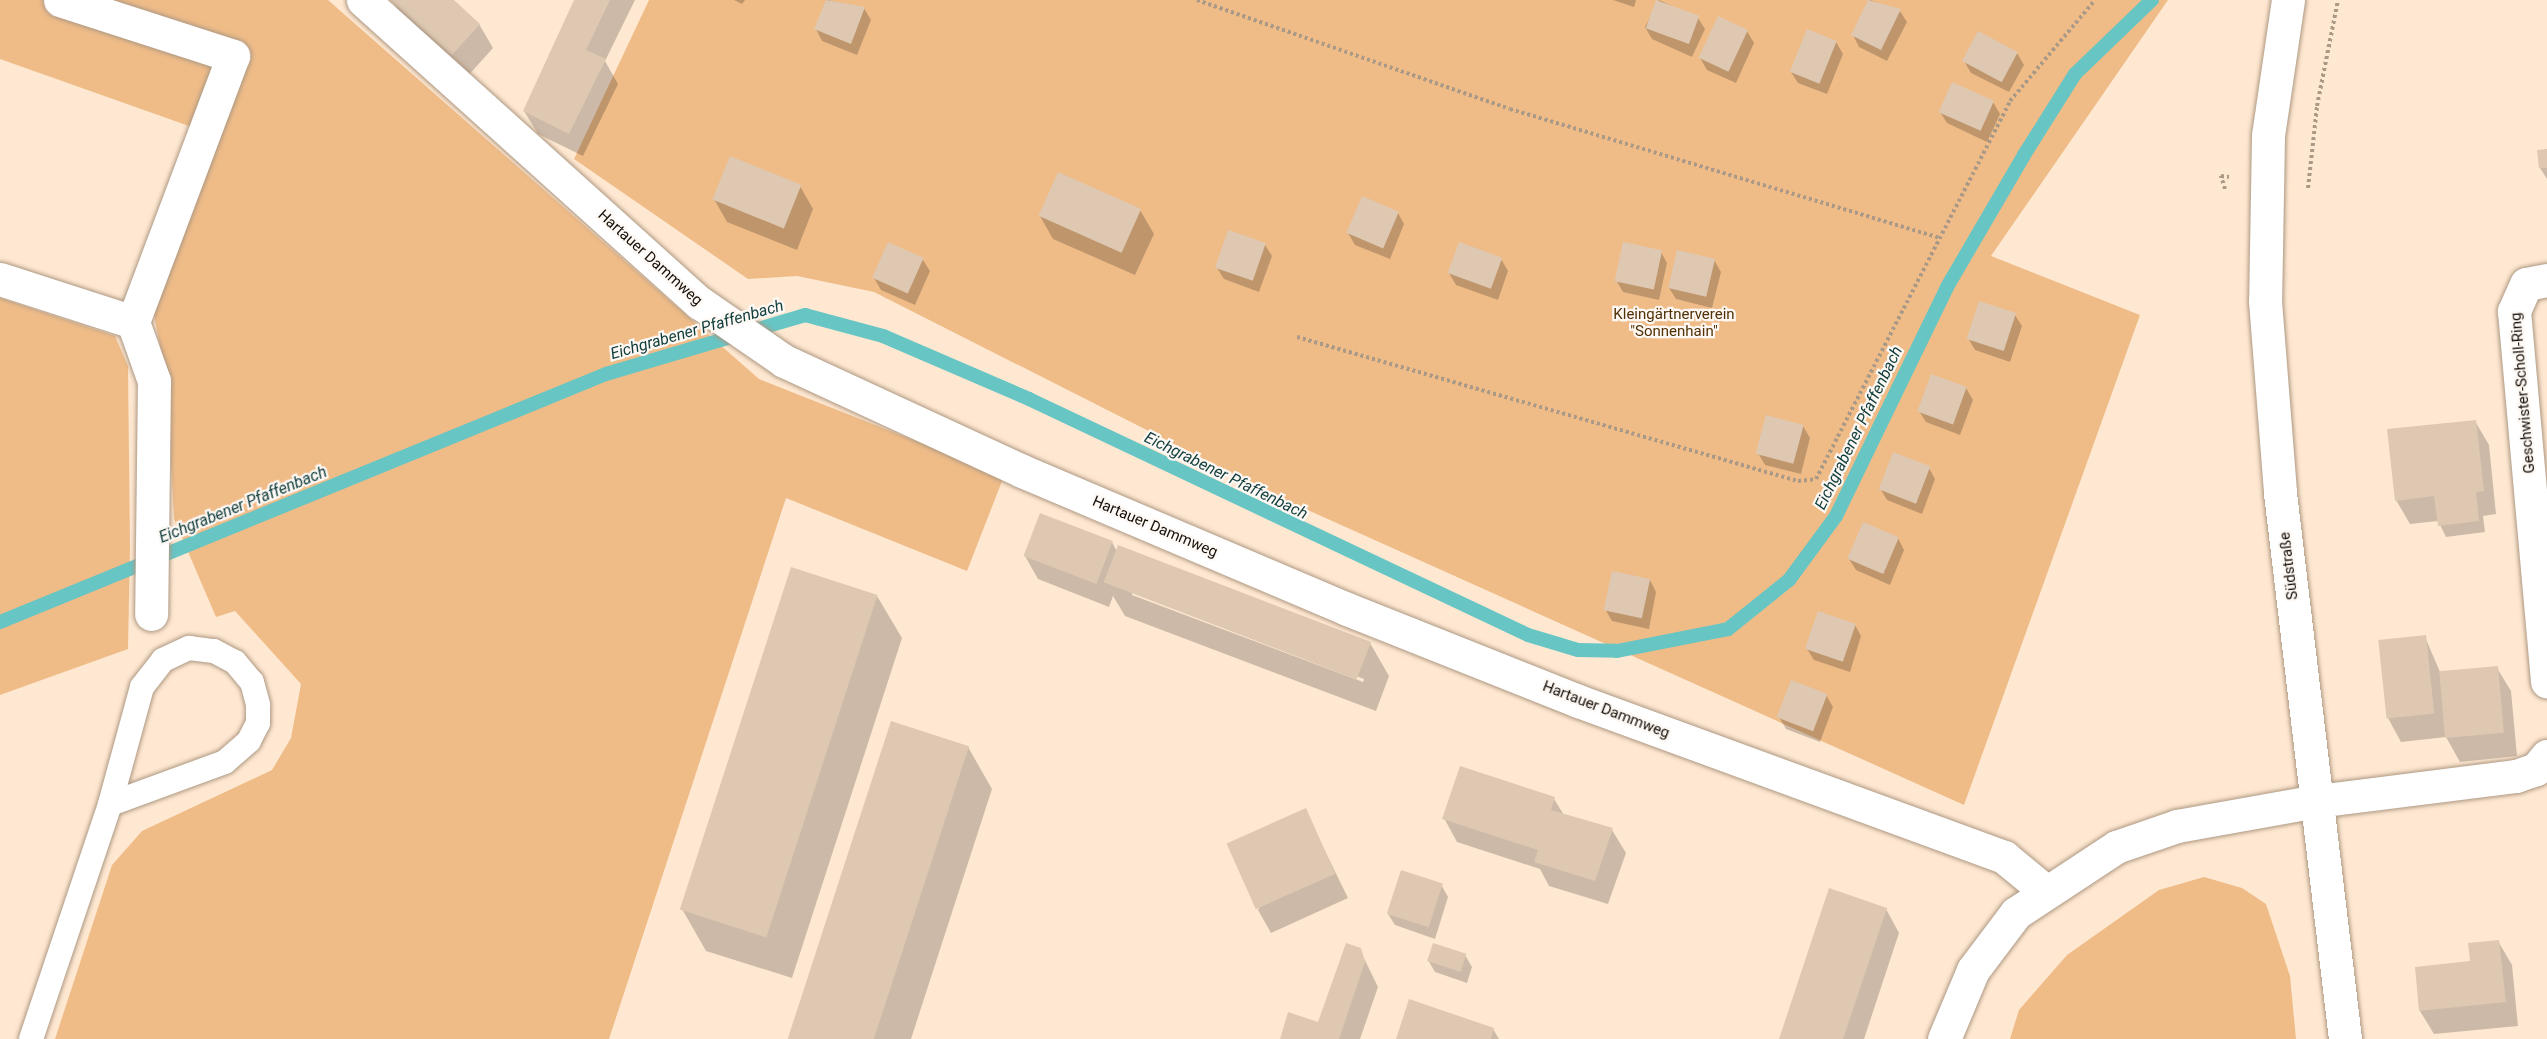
<!DOCTYPE html>
<meta charset="utf-8">
<style>
body{margin:0}
#map{position:relative;width:2547px;height:1039px;overflow:hidden;background:#ffe8d1;font-family:Roboto,sans-serif}
div>[style]{position:absolute}
[style*='--x']{left:calc(var(--x)*1px);top:calc(var(--y)*1px);width:calc(var(--w)*1px);rotate:calc(var(--a)*1deg)}
.green>*{inset:0;background:#efbc88}
.shadow>*{inset:0;background:#0003}
.stream>*{height:14px;margin:-7px;padding:0 7px;transform-origin:7px;border-radius:7px;background:#67c5c4}
.building>*{inset:0;background:#dec8b2;transform-origin:0 0}
.path>*{height:4px;margin-top:-2px;transform-origin:0;background:repeating-linear-gradient(90deg,#aa9987 0 3px,transparent 0 6px)}
.roads{filter:drop-shadow(0 0 2px #ad9883) drop-shadow(0 0 2px #ad9883)}
.service>*{height:24px;margin:-12px;padding:0 12px;transform-origin:12px;border-radius:12px;background:#fff}
.minor>*{height:33px;margin:-16.5px;padding:0 16.5px;transform-origin:16.5px;border-radius:16.5px;background:#fff}
.secondary>*{height:33px;margin:-16.5px;padding:0 16.5px;transform-origin:16.5px;border-radius:16.5px;background:#fff}
span{translate:-50% -50%;white-space:nowrap;text-align:center;line-height:1.15;-webkit-text-stroke:4.5px #fdf8f4;paint-order:stroke}
.street-label{font-size:15px;color:#160f07}
.park-label{font-size:15px;color:#513005}
.water-label{font-size:16px;color:#0f3d3c;font-style:italic}
</style>
<div id="map">
<div class="green">
<div style="clip-path:polygon(0 0,328px 0,759px 379px,1004px 476px,967px 571px,786px 498px,609px 1039px,55px 1039px,112px 865px,142px 831px,272px 770px,291px 738px,301px 684px,235px 611px,216px 617px,174px 519px,167px 381px,153px 310px,220px 137px,0 59px)"></div>
<div style="clip-path:polygon(649px 0,2168px 0,1991px 256px,2140px 315px,1964px 805px,1281px 498px,874px 292px,797px 276px,748px 279px,574px 159px)"></div>
<div style="clip-path:polygon(0 298px,115px 336px,128px 366px,130px 547px,128px 649px,0 695px)"></div>
<div style="clip-path:polygon(2204px 877px,2242px 888px,2266px 904px,2290px 976px,2296px 1039px,2010px 1039px,2019px 1010px,2067px 955px,2159px 890px)"></div>
</div>
<div class="shadow">
<div style="clip-path:polygon(452px 0,479px 24px,493px 48px,466px 78px,406px 24px,393px 1px)"></div>
<div style="clip-path:polygon(575px 0,635px 0,605px 61px,618px 84px,583px 156px,538px 134px,524px 111px)"></div>
<div style="clip-path:polygon(734px 0,745px 0,742px 4px)"></div>
<div style="clip-path:polygon(827px 0,864px 8px,871px 20px,857px 55px,822px 41px,816px 29px)"></div>
<div style="clip-path:polygon(1613px 0,1636px 0,1634px 7px)"></div>
<div style="clip-path:polygon(1659px 0,1698px 18px,1705px 29px,1692px 57px,1652px 39px,1645px 27px)"></div>
<div style="clip-path:polygon(1870px 0,1900px 11px,1907px 22px,1887px 61px,1859px 47px,1853px 35px)"></div>
<div style="clip-path:polygon(1747px 31px,1754px 43px,1736px 83px,1707px 70px,1700px 58px)"></div>
<div style="clip-path:polygon(1836px 42px,1843px 54px,1827px 94px,1798px 83px,1791px 72px)"></div>
<div style="clip-path:polygon(2017px 53px,2024px 65px,2009px 92px,1971px 73px,1964px 61px)"></div>
<div style="clip-path:polygon(1993px 102px,2000px 114px,1987px 142px,1947px 123px,1940px 112px)"></div>
<div style="clip-path:polygon(2547px 150px,2547px 179px,2540px 168px)"></div>
<div style="clip-path:polygon(800px 186px,813px 209px,797px 250px,727px 222px,714px 199px)"></div>
<div style="clip-path:polygon(1140px 210px,1154px 234px,1135px 275px,1053px 239px,1040px 216px)"></div>
<div style="clip-path:polygon(1398px 213px,1404px 224px,1390px 259px,1355px 245px,1348px 233px)"></div>
<div style="clip-path:polygon(1265px 245px,1272px 256px,1259px 292px,1224px 279px,1217px 268px)"></div>
<div style="clip-path:polygon(1661px 252px,1667px 263px,1659px 300px,1623px 292px,1616px 280px)"></div>
<div style="clip-path:polygon(1501px 259px,1508px 271px,1498px 300px,1456px 285px,1449px 273px)"></div>
<div style="clip-path:polygon(923px 260px,930px 271px,915px 305px,881px 290px,874px 278px)"></div>
<div style="clip-path:polygon(1714px 260px,1721px 272px,1712px 308px,1676px 299px,1669px 288px)"></div>
<div style="clip-path:polygon(2015px 315px,2022px 326px,2010px 362px,1975px 350px,1968px 338px)"></div>
<div style="clip-path:polygon(1966px 388px,1973px 400px,1960px 435px,1926px 422px,1919px 411px)"></div>
<div style="clip-path:polygon(2475px 421px,2489px 445px,2496px 514px,2483px 516px,2485px 532px,2446px 537px,2438px 521px,2410px 524px,2396px 500px)"></div>
<div style="clip-path:polygon(1803px 426px,1810px 438px,1801px 474px,1765px 465px,1758px 453px)"></div>
<div style="clip-path:polygon(1929px 468px,1935px 479px,1922px 514px,1887px 500px,1880px 488px)"></div>
<div style="clip-path:polygon(1898px 538px,1904px 550px,1890px 585px,1856px 570px,1849px 559px)"></div>
<div style="clip-path:polygon(evenodd,1112px 542px,1117px 552px,1370px 643px,1389px 676px,1376px 711px,1125px 616px,1113px 596px,1109px 607px,1038px 579px,1025px 556px,1112px 542px,1132px 591px,1364px 679px,1363px 682px,1132px 595px,1132px 591px)"></div>
<div style="clip-path:polygon(1650px 580px,1656px 592px,1649px 629px,1612px 621px,1605px 609px)"></div>
<div style="clip-path:polygon(877px 596px,902px 638px,792px 978px,706px 951px,682px 909px)"></div>
<div style="clip-path:polygon(1855px 625px,1861px 636px,1850px 672px,1814px 660px,1807px 649px)"></div>
<div style="clip-path:polygon(2425px 637px,2440px 672px,2497px 668px,2511px 691px,2517px 756px,2460px 762px,2446px 737px,2401px 742px,2388px 718px)"></div>
<div style="clip-path:polygon(1826px 695px,1833px 707px,1820px 742px,1786px 729px,1779px 717px)"></div>
<div style="clip-path:polygon(968px 747px,992px 789px,911px 1039px,789px 1039px)"></div>
<div style="clip-path:polygon(1554px 799px,1564px 815px,1612px 830px,1626px 853px,1608px 904px,1549px 886px,1540px 869px,1457px 842px,1444px 818px)"></div>
<div style="clip-path:polygon(1305px 810px,1348px 898px,1271px 933px,1258px 910px)"></div>
<div style="clip-path:polygon(1442px 886px,1448px 897px,1435px 939px,1395px 925px,1388px 914px)"></div>
<div style="clip-path:polygon(1886px 909px,1899px 933px,1864px 1039px,1780px 1039px)"></div>
<div style="clip-path:polygon(2498px 941px,2512px 965px,2518px 1026px,2434px 1034px,2420px 1011px)"></div>
<div style="clip-path:polygon(1360px 950px,1378px 987px,1360px 1039px,1282px 1039px,1319px 1024px)"></div>
<div style="clip-path:polygon(1465px 955px,1472px 967px,1467px 983px,1435px 972px,1428px 960px)"></div>
<div style="clip-path:polygon(1493px 1029px,1499px 1039px,1397px 1039px)"></div>
</div>
<div class="stream">
<div style="--x:0;--y:622;--w:655;--a:-22.26"></div>
<div style="--x:606;--y:374;--w:208;--a:-16.5"></div>
<div style="--x:805;--y:315;--w:81;--a:15.1"></div>
<div style="--x:883;--y:336;--w:159;--a:23.3"></div>
<div style="--x:1029;--y:399;--w:552;--a:25.31"></div>
<div style="--x:1528;--y:635;--w:52;--a:16.7"></div>
<div style="--x:1578;--y:650;--w:39;--a:1"></div>
<div style="--x:1617;--y:651;--w:113;--a:-11.2"></div>
<div style="--x:1728;--y:629;--w:78;--a:-38.8"></div>
<div style="--x:1789;--y:580;--w:79;--a:-53.7"></div>
<div style="--x:1836;--y:516;--w:254;--a:-64.1"></div>
<div style="--x:1947;--y:287;--w:153;--a:-59.7"></div>
<div style="--x:2024;--y:155;--w:96;--a:-57.8"></div>
<div style="--x:2075;--y:74;--w:107;--a:-43.9"></div>
</div>
<div class="building">
<div style="clip-path:polygon(390px 0,454px 0,480px 24px,452px 55px)"></div>
<div style="clip-path:polygon(574px 0,610px 0,586px 50px,606px 59px,569px 134px,523px 111px)"></div>
<div style="clip-path:polygon(826px 0,865px 7px,851px 44px,814px 29px)"></div>
<div style="left:1656px;top:0;width:46px;height:30px;rotate:20deg"></div>
<div style="clip-path:polygon(1868px 0,1901px 9px,1881px 50px,1851px 35px)"></div>
<div style="left:1718px;top:16px;width:33px;height:46px;rotate:25deg"></div>
<div style="left:1807px;top:29px;width:32px;height:46px;rotate:22deg"></div>
<div style="left:1978px;top:31px;width:45px;height:34px;rotate:28deg"></div>
<div style="left:1952px;top:82px;width:46px;height:33px;rotate:24deg"></div>
<div style="clip-path:polygon(2547px 149px,2547px 168px,2539px 168px,2537px 150px)"></div>
<div style="left:730px;top:156px;width:77px;height:47px;rotate:22deg"></div>
<div style="left:1058px;top:172px;width:91px;height:48px;rotate:24deg"></div>
<div style="left:1362px;top:196px;width:40px;height:40px;rotate:23deg"></div>
<div style="left:1228px;top:230px;width:40px;height:40px;rotate:19deg"></div>
<div style="left:888px;top:242px;width:39px;height:39px;rotate:24deg"></div>
<div style="left:1459px;top:242px;width:46px;height:33px;rotate:20deg"></div>
<div style="left:1623px;top:242px;width:40px;height:40px;rotate:12deg"></div>
<div style="left:1677px;top:250px;width:39px;height:39px;rotate:13deg"></div>
<div style="left:1979px;top:301px;width:39px;height:40px;rotate:18deg"></div>
<div style="left:1931px;top:374px;width:38px;height:40px;rotate:20deg"></div>
<div style="left:1766px;top:415px;width:39px;height:40px;rotate:15deg"></div>
<div style="clip-path:polygon(2476px 420px,2484px 491px,2476px 492px,2479px 521px,2438px 526px,2434px 496px,2395px 501px,2387px 429px)"></div>
<div style="left:1893px;top:452px;width:40px;height:40px;rotate:21deg"></div>
<div style="left:1040px;top:513px;width:78px;height:46px;rotate:21deg"></div>
<div style="left:1863px;top:522px;width:39px;height:40px;rotate:23deg"></div>
<div style="left:1118px;top:545px;width:271px;height:40px;rotate:21deg"></div>
<div style="left:791px;top:567px;width:91px;height:360px;rotate:18deg"></div>
<div style="left:1612px;top:571px;width:39px;height:40px;rotate:12deg"></div>
<div style="left:1818px;top:611px;width:40px;height:40px;rotate:19deg"></div>
<div style="left:2426px;top:635px;width:79px;height:48px;rotate:84deg"></div>
<div style="left:2498px;top:666px;width:67px;height:59px;rotate:85deg"></div>
<div style="left:1791px;top:680px;width:39px;height:40px;rotate:21deg"></div>
<div style="left:891px;top:721px;width:82px;height:334px;rotate:18deg"></div>
<div style="clip-path:polygon(1460px 766px,1555px 797px,1551px 810px,1613px 828px,1595px 881px,1534px 862px,1538px 850px,1442px 819px)"></div>
<div style="left:1306px;top:808px;width:72px;height:87px;rotate:66deg"></div>
<div style="left:1401px;top:870px;width:44px;height:46px;rotate:18deg"></div>
<div style="clip-path:polygon(1829px 888px,1887px 908px,1843px 1039px,1779px 1039px)"></div>
<div style="clip-path:polygon(2499px 940px,2506px 1002px,2419px 1011px,2415px 967px,2470px 961px,2468px 943px)"></div>
<div style="clip-path:polygon(1346px 943px,1361px 948px,1365px 962px,1339px 1039px,1280px 1039px,1288px 1012px,1318px 1022px)"></div>
<div style="left:1433px;top:943px;width:35px;height:19px;rotate:18deg"></div>
<div style="clip-path:polygon(1409px 999px,1494px 1028px,1491px 1039px,1396px 1039px)"></div>
</div>
<div class="path">
<div style="--x:1197;--y:0;--w:331;--a:19.2"></div>
<div style="--x:1510;--y:109;--w:447;--a:16.7"></div>
<div style="--x:2308;--y:188;--w:82;--a:-83.7"></div>
<div style="--x:2317;--y:106;--w:108;--a:-78.8"></div>
<div style="--x:2225;--y:189;--w:14;--a:-107"></div>
<div style="--x:2221;--y:176;--w:8;--a:7"></div>
<div style="--x:1297;--y:337;--w:521;--a:16.04"></div>
<div style="--x:1798;--y:481;--w:18;--a:-6"></div>
<div style="--x:1816;--y:479;--w:425;--a:-62.8"></div>
<div style="--x:2010;--y:101;--w:132;--a:-49.9"></div>
</div>
<div class="roads">
<div class="service">
<div style="--x:31;--y:1039;--w:248;--a:-71.4"></div>
<div style="--x:110;--y:804;--w:121;--a:-74.7"></div>
<div style="--x:142;--y:687;--w:34;--a:-52"></div>
<div style="--x:163;--y:660;--w:29;--a:-25"></div>
<div style="--x:189;--y:648;--w:25;--a:7"></div>
<div style="--x:214;--y:651;--w:24;--a:28"></div>
<div style="--x:235;--y:662;--w:26;--a:50"></div>
<div style="--x:252;--y:682;--w:24;--a:75"></div>
<div style="--x:258;--y:705;--w:18;--a:90"></div>
<div style="--x:258;--y:723;--w:20;--a:117"></div>
<div style="--x:249;--y:741;--w:32;--a:139"></div>
<div style="--x:225;--y:762;--w:122;--a:159.9"></div>
</div>
<div class="minor">
<div style="--x:60;--y:0;--w:182;--a:17.9"></div>
<div style="--x:233;--y:56;--w:284;--a:110.6"></div>
<div style="--x:363;--y:0;--w:453;--a:42"></div>
<div style="--x:700;--y:303;--w:102;--a:34.6"></div>
<div style="--x:784;--y:361;--w:262;--a:24.8"></div>
<div style="--x:1022;--y:471;--w:353;--a:23"></div>
<div style="--x:1347;--y:609;--w:249;--a:21.7"></div>
<div style="--x:1578;--y:701;--w:454;--a:20.1"></div>
<div style="--x:2004;--y:857;--w:52;--a:39.5"></div>
<div style="--x:0;--y:279;--w:140;--a:17.9"></div>
<div style="--x:133;--y:322;--w:63;--a:70.4"></div>
<div style="--x:154;--y:381;--w:233;--a:90.7"></div>
<div style="--x:2547;--y:280;--w:21;--a:169"></div>
<div style="--x:2526;--y:284;--w:30;--a:114"></div>
<div style="--x:2514;--y:311;--w:372;--a:84.9"></div>
<div style="--x:1944;--y:1039;--w:75;--a:-67.2"></div>
<div style="--x:1973;--y:970;--w:71;--a:-53"></div>
<div style="--x:2016;--y:913;--w:120;--a:-33.4"></div>
<div style="--x:2116;--y:847;--w:65;--a:-19"></div>
<div style="--x:2177;--y:826;--w:142;--a:-10.1"></div>
<div style="--x:2317;--y:801;--w:201;--a:-7.2"></div>
<div style="--x:2516;--y:776;--w:21;--a:-19"></div>
<div style="--x:2536;--y:769;--w:17;--a:-50"></div>
</div>
<div class="secondary">
<div style="--x:2288;--y:0;--w:137;--a:98.4"></div>
<div style="--x:2268;--y:136;--w:165;--a:91"></div>
<div style="--x:2265;--y:301;--w:193;--a:85.5"></div>
<div style="--x:2280;--y:493;--w:550;--a:83.21"></div>
</div>
</div>
<div class="street-label">
<span style="left:650px;top:258px;rotate:42deg">Hartauer Dammweg</span>
<span style="left:2523px;top:393px;rotate:-95deg">Geschwister-Scholl-Ring</span>
<span style="left:1155px;top:527px;rotate:23deg">Hartauer Dammweg</span>
<span style="left:2289px;top:566px;rotate:-97deg">Südstraße</span>
<span style="left:1606px;top:710px;rotate:21deg">Hartauer Dammweg</span>
</div>
<div class="park-label">
<span style="left:1674px;top:323px">Kleingärtnerverein<br>"Sonnenhain"</span>
</div>
<div class="water-label">
<span style="left:697px;top:330px;rotate:-16deg">Eichgrabener Pfaffenbach</span>
<span style="left:1859px;top:428px;rotate:-64deg">Eichgrabener Pfaffenbach</span>
<span style="left:1226px;top:476px;rotate:26deg">Eichgrabener Pfaffenbach</span>
<span style="left:243px;top:505px;rotate:-22deg">Eichgrabener Pfaffenbach</span>
</div>
</div>
